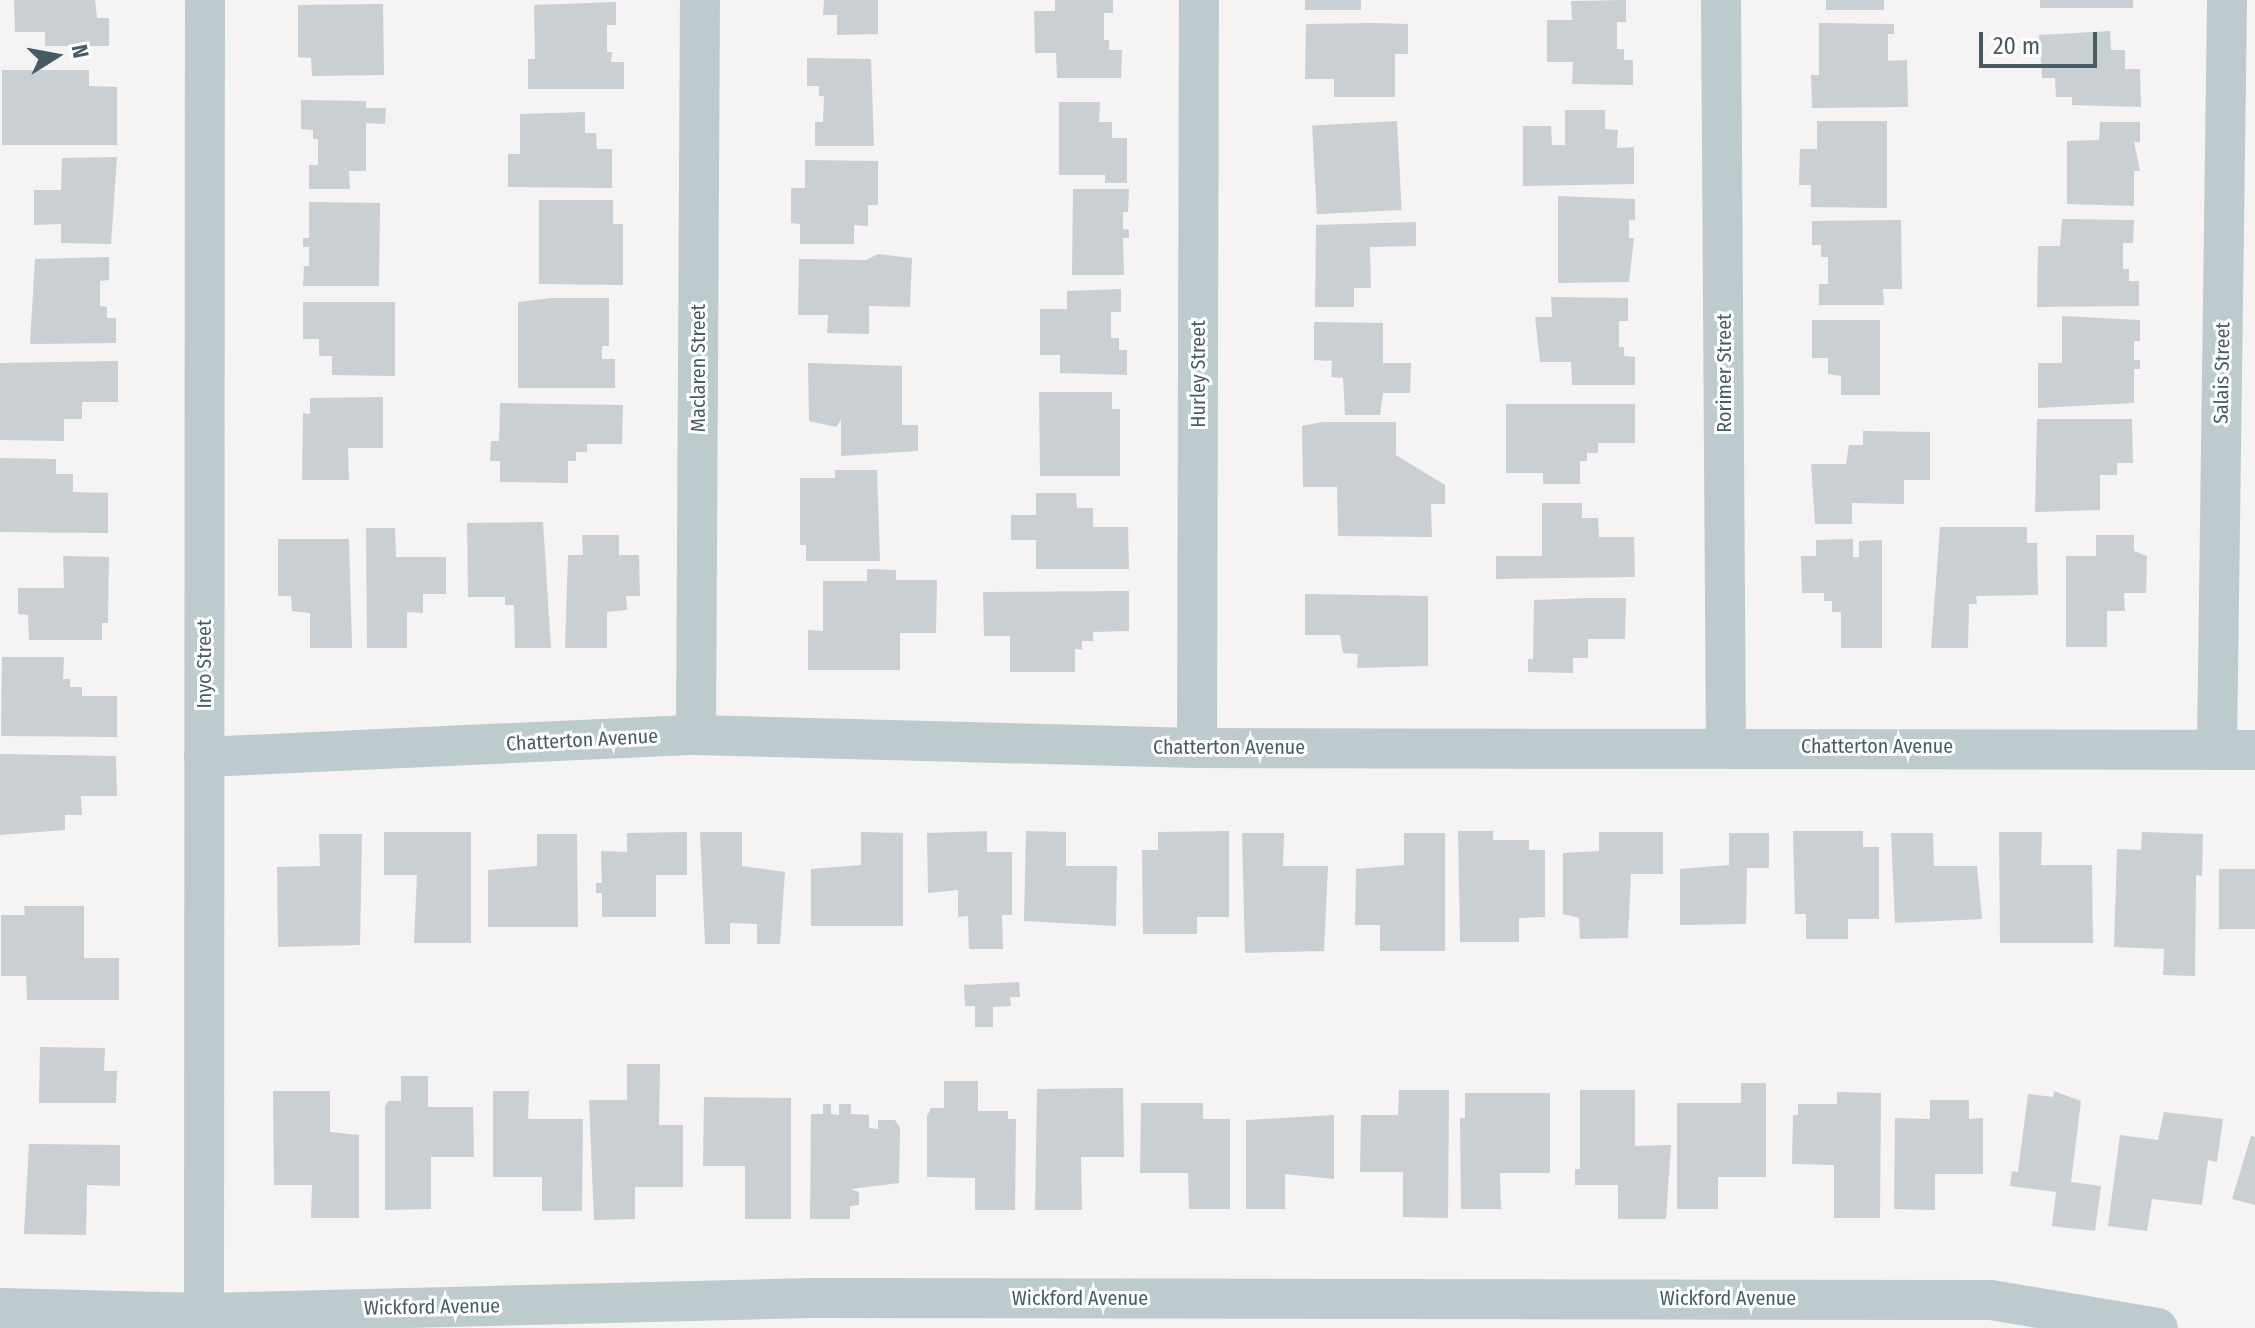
<!DOCTYPE html>
<style>
body{margin:0}
#map{position:relative;width:2255px;height:1328px;overflow:hidden;background:#f5f3f3;font-family:"Fira Sans Condensed",sans-serif}
div>[style]{position:absolute}
[style*='--x']{left:calc(var(--x)*1px);top:calc(var(--y)*1px);width:calc(var(--w)*1px);rotate:calc(var(--a)*1deg)}
.building>*{inset:0;background:#c9cfd2;transform-origin:0 0}
.minor>*{height:40px;margin:-20px;padding:0 20px;transform-origin:20px;border-radius:20px;background:#bdcbcf}
span{translate:-50% -50%;white-space:nowrap;text-align:center;line-height:1.15;-webkit-text-stroke:6px #fff;paint-order:stroke}
.street-label{font-size:20px;color:#495b62}
.north{position:absolute;left:16px;top:16px;width:80px;height:80px;-webkit-text-stroke:6px #fff;paint-order:stroke;rotate:79deg;font-size:22px;font-weight:700;line-height:32px;text-align:center;color:#495b62}
.north::after{content:'';display:block;margin:auto;width:28px;height:36px;background:#495b62;clip-path:polygon(50% 0,100% 100%,50% 72%,0 100%)}
.scale{position:absolute;left:1979px;top:32px;width:118px;height:36px;box-sizing:border-box;border:4px solid #495b62;border-top:0;padding-left:10px;font-size:24px;line-height:28px;white-space:nowrap;color:#495b62;-webkit-text-stroke:6px #fff;paint-order:stroke}
</style>
<div id="map">
<div class="building">
<div style="clip-path:polygon(14px 0,95px 0,97px 18px,109px 18px,109px 46px,45px 46px,45px 32px,15px 32px)"></div>
<div style="clip-path:polygon(824px 0,878px 0,878px 34px,837px 35px,837px 15px,823px 15px)"></div>
<div style="clip-path:polygon(1055px 0,1113px 0,1113px 13px,1104px 13px,1104px 40px,1109px 40px,1109px 50px,1122px 50px,1121px 78px,1057px 78px,1056px 53px,1035px 53px,1034px 11px,1055px 11px)"></div>
<div style="left:1305px;top:0;width:56px;height:10px"></div>
<div style="clip-path:polygon(1626px 0,1626px 22px,1617px 22px,1617px 49px,1624px 49px,1624px 60px,1633px 60px,1633px 85px,1572px 84px,1573px 62px,1547px 62px,1547px 20px,1572px 20px,1571px 1px)"></div>
<div style="left:1826px;top:0;width:58px;height:10px"></div>
<div style="left:2040px;top:0;width:93px;height:8px"></div>
<div style="clip-path:polygon(616px 2px,616px 25px,607px 25px,607px 52px,612px 52px,611px 62px,624px 62px,624px 89px,528px 89px,528px 59px,535px 59px,534px 5px)"></div>
<div style="clip-path:polygon(383px 4px,384px 75px,312px 76px,311px 58px,298px 57px,298px 5px)"></div>
<div style="clip-path:polygon(1373px 23px,1408px 24px,1408px 54px,1395px 54px,1395px 97px,1334px 97px,1334px 79px,1305px 79px,1306px 24px)"></div>
<div style="clip-path:polygon(1819px 23px,1894px 24px,1894px 34px,1888px 34px,1888px 61px,1907px 60px,1908px 107px,1812px 108px,1811px 75px,1819px 75px)"></div>
<div style="clip-path:polygon(2110px 31px,2111px 50px,2125px 50px,2125px 69px,2140px 69px,2141px 107px,2072px 105px,2072px 97px,2056px 97px,2055px 78px,2042px 78px,2039px 35px)"></div>
<div style="clip-path:polygon(807px 58px,871px 59px,874px 146px,815px 146px,815px 122px,823px 122px,824px 96px,819px 96px,819px 86px,807px 86px)"></div>
<div style="clip-path:polygon(2px 70px,89px 70px,89px 86px,117px 87px,117px 145px,2px 145px)"></div>
<div style="clip-path:polygon(301px 100px,366px 101px,366px 108px,386px 108px,385px 124px,366px 123px,366px 171px,349px 171px,350px 189px,309px 189px,309px 165px,318px 165px,318px 139px,313px 139px,313px 130px,301px 129px)"></div>
<div style="clip-path:polygon(1059px 102px,1100px 102px,1099px 122px,1112px 122px,1112px 138px,1127px 138px,1127px 183px,1105px 183px,1105px 175px,1059px 175px)"></div>
<div style="clip-path:polygon(1565px 110px,1605px 110px,1605px 129px,1618px 130px,1617px 148px,1634px 147px,1634px 184px,1523px 186px,1523px 126px,1551px 126px,1552px 145px,1565px 145px)"></div>
<div style="clip-path:polygon(585px 112px,585px 133px,596px 133px,597px 149px,612px 149px,612px 188px,508px 187px,508px 154px,520px 154px,520px 114px)"></div>
<div style="left:1397px;top:121px;width:89px;height:85px;rotate:87deg"></div>
<div style="clip-path:polygon(1817px 121px,1887px 121px,1887px 208px,1811px 207px,1811px 185px,1799px 185px,1800px 149px,1817px 149px)"></div>
<div style="clip-path:polygon(2100px 122px,2140px 122px,2140px 142px,2134px 142px,2140px 171px,2134px 171px,2134px 206px,2067px 204px,2067px 141px,2099px 140px)"></div>
<div style="clip-path:polygon(117px 157px,111px 244px,61px 243px,61px 224px,34px 225px,34px 190px,61px 190px,62px 158px)"></div>
<div style="clip-path:polygon(805px 160px,878px 161px,878px 205px,868px 205px,868px 226px,854px 225px,854px 244px,800px 244px,800px 224px,791px 223px,791px 188px,805px 188px)"></div>
<div style="clip-path:polygon(1073px 189px,1129px 189px,1128px 212px,1123px 212px,1123px 229px,1129px 230px,1129px 238px,1123px 238px,1124px 275px,1072px 275px)"></div>
<div style="clip-path:polygon(1558px 196px,1635px 199px,1635px 220px,1629px 220px,1629px 238px,1634px 238px,1629px 282px,1558px 283px)"></div>
<div style="clip-path:polygon(539px 200px,613px 200px,613px 224px,623px 224px,623px 285px,539px 284px)"></div>
<div style="clip-path:polygon(309px 202px,380px 203px,379px 286px,303px 286px,304px 266px,309px 266px,309px 247px,303px 247px,303px 238px,309px 238px)"></div>
<div style="clip-path:polygon(2062px 219px,2134px 220px,2133px 243px,2123px 243px,2123px 269px,2129px 269px,2129px 281px,2139px 281px,2139px 306px,2037px 307px,2038px 246px,2060px 246px)"></div>
<div style="clip-path:polygon(1901px 220px,1902px 289px,1883px 289px,1884px 305px,1819px 305px,1819px 284px,1828px 284px,1828px 257px,1821px 257px,1821px 245px,1812px 245px,1812px 221px)"></div>
<div style="clip-path:polygon(1416px 222px,1416px 246px,1370px 247px,1371px 288px,1354px 288px,1354px 307px,1315px 307px,1316px 225px)"></div>
<div style="clip-path:polygon(878px 254px,912px 258px,910px 307px,869px 306px,869px 334px,827px 333px,828px 315px,798px 315px,799px 259px,866px 260px)"></div>
<div style="clip-path:polygon(109px 257px,109px 280px,100px 281px,100px 306px,107px 307px,107px 318px,116px 318px,116px 343px,30px 344px,35px 259px)"></div>
<div style="clip-path:polygon(1121px 289px,1121px 312px,1111px 312px,1111px 338px,1119px 338px,1119px 350px,1127px 350px,1127px 375px,1060px 373px,1060px 355px,1040px 355px,1040px 309px,1067px 309px,1067px 291px)"></div>
<div style="clip-path:polygon(1551px 297px,1628px 298px,1628px 321px,1619px 321px,1619px 347px,1624px 347px,1624px 356px,1635px 357px,1635px 385px,1572px 385px,1571px 362px,1540px 362px,1535px 317px,1552px 317px)"></div>
<div style="clip-path:polygon(551px 298px,609px 298px,609px 346px,602px 346px,602px 359px,615px 359px,615px 388px,518px 388px,518px 302px)"></div>
<div style="clip-path:polygon(303px 302px,395px 302px,395px 376px,332px 375px,332px 356px,319px 356px,319px 339px,303px 339px)"></div>
<div style="clip-path:polygon(2062px 316px,2140px 320px,2140px 341px,2134px 341px,2134px 360px,2140px 360px,2140px 369px,2134px 369px,2134px 403px,2038px 408px,2038px 363px,2062px 363px)"></div>
<div style="clip-path:polygon(1812px 320px,1880px 320px,1880px 395px,1841px 395px,1841px 376px,1828px 374px,1828px 358px,1812px 358px)"></div>
<div style="clip-path:polygon(1314px 322px,1383px 323px,1383px 363px,1411px 363px,1410px 393px,1383px 393px,1380px 415px,1345px 415px,1343px 378px,1331px 377px,1332px 361px,1314px 360px)"></div>
<div style="clip-path:polygon(118px 361px,118px 402px,82px 402px,82px 419px,64px 419px,64px 441px,0 440px,0 363px)"></div>
<div style="clip-path:polygon(808px 363px,902px 366px,902px 425px,918px 425px,918px 451px,841px 456px,841px 420px,836px 427px,809px 421px)"></div>
<div style="clip-path:polygon(1039px 392px,1112px 392px,1112px 409px,1120px 409px,1120px 476px,1040px 476px)"></div>
<div style="clip-path:polygon(383px 397px,383px 448px,348px 448px,349px 480px,302px 480px,303px 413px,310px 414px,310px 398px)"></div>
<div style="clip-path:polygon(500px 403px,623px 405px,622px 444px,587px 444px,587px 452px,576px 452px,576px 461px,568px 461px,568px 483px,500px 482px,500px 461px,490px 461px,491px 441px,499px 441px)"></div>
<div style="clip-path:polygon(1506px 404px,1635px 404px,1635px 443px,1598px 443px,1598px 453px,1587px 453px,1587px 461px,1580px 461px,1580px 484px,1543px 484px,1543px 473px,1506px 473px)"></div>
<div style="clip-path:polygon(2037px 419px,2132px 419px,2133px 463px,2117px 463px,2117px 475px,2100px 475px,2100px 510px,2035px 512px)"></div>
<div style="clip-path:polygon(1322px 422px,1396px 422px,1396px 455px,1445px 485px,1445px 504px,1431px 504px,1432px 537px,1338px 536px,1337px 487px,1303px 487px,1302px 426px)"></div>
<div style="clip-path:polygon(1863px 431px,1930px 432px,1930px 480px,1904px 480px,1904px 504px,1852px 503px,1852px 524px,1815px 524px,1811px 464px,1846px 464px,1849px 445px,1863px 445px)"></div>
<div style="clip-path:polygon(0 458px,56px 459px,56px 474px,73px 474px,73px 492px,108px 493px,108px 533px,0 532px)"></div>
<div style="clip-path:polygon(835px 470px,877px 470px,880px 561px,806px 561px,806px 545px,800px 545px,800px 478px,835px 478px)"></div>
<div style="clip-path:polygon(1036px 493px,1076px 493px,1077px 508px,1093px 508px,1093px 527px,1128px 527px,1129px 569px,1036px 569px,1036px 540px,1011px 540px,1011px 515px,1036px 515px)"></div>
<div style="clip-path:polygon(1542px 503px,1582px 503px,1582px 518px,1598px 518px,1599px 537px,1634px 537px,1635px 577px,1496px 579px,1496px 556px,1542px 556px)"></div>
<div style="clip-path:polygon(543px 522px,551px 648px,515px 648px,514px 605px,505px 605px,505px 597px,468px 597px,467px 523px)"></div>
<div style="clip-path:polygon(1940px 527px,2027px 527px,2027px 543px,2037px 543px,2038px 595px,1976px 596px,1977px 604px,1969px 604px,1968px 648px,1931px 648px)"></div>
<div style="clip-path:polygon(366px 528px,395px 528px,396px 557px,446px 557px,446px 594px,423px 594px,423px 613px,407px 612px,407px 648px,367px 648px)"></div>
<div style="clip-path:polygon(582px 535px,619px 535px,619px 555px,639px 555px,640px 596px,626px 596px,627px 610px,607px 612px,607px 648px,565px 648px,568px 555px,583px 555px)"></div>
<div style="clip-path:polygon(2096px 535px,2134px 535px,2134px 551px,2147px 556px,2146px 593px,2124px 593px,2125px 611px,2107px 611px,2107px 647px,2066px 647px,2066px 556px,2096px 556px)"></div>
<div style="clip-path:polygon(278px 539px,349px 539px,352px 648px,310px 648px,310px 613px,292px 611px,291px 596px,278px 596px)"></div>
<div style="clip-path:polygon(1853px 539px,1853px 557px,1859px 557px,1859px 541px,1882px 540px,1882px 648px,1841px 648px,1841px 612px,1832px 612px,1832px 601px,1824px 601px,1824px 593px,1802px 593px,1801px 556px,1816px 556px,1816px 540px)"></div>
<div style="clip-path:polygon(63px 556px,109px 557px,108px 623px,102px 623px,102px 640px,29px 640px,28px 615px,18px 614px,18px 588px,64px 588px)"></div>
<div style="clip-path:polygon(867px 569px,896px 570px,896px 580px,937px 580px,936px 633px,900px 633px,900px 670px,808px 670px,808px 630px,823px 631px,823px 581px,867px 581px)"></div>
<div style="clip-path:polygon(1129px 591px,1129px 631px,1093px 632px,1093px 641px,1082px 641px,1082px 650px,1075px 649px,1075px 672px,1010px 672px,1010px 636px,984px 636px,983px 592px)"></div>
<div style="clip-path:polygon(1305px 594px,1428px 596px,1428px 666px,1357px 668px,1358px 654px,1343px 653px,1340px 635px,1305px 635px)"></div>
<div style="clip-path:polygon(1588px 598px,1626px 598px,1625px 639px,1588px 639px,1588px 658px,1573px 658px,1573px 673px,1528px 672px,1528px 659px,1533px 659px,1534px 600px)"></div>
<div style="clip-path:polygon(2px 657px,64px 657px,63px 679px,70px 679px,70px 687px,82px 687px,82px 696px,117px 696px,117px 737px,1px 736px)"></div>
<div style="clip-path:polygon(0 754px,116px 756px,117px 796px,81px 796px,82px 815px,65px 815px,65px 830px,0 835px)"></div>
<div style="clip-path:polygon(987px 831px,987px 852px,1012px 852px,1012px 915px,1002px 915px,1003px 949px,969px 949px,968px 916px,958px 917px,958px 890px,928px 893px,927px 833px)"></div>
<div style="clip-path:polygon(1026px 831px,1066px 832px,1066px 866px,1117px 866px,1116px 926px,1024px 921px)"></div>
<div style="clip-path:polygon(1229px 831px,1229px 917px,1197px 917px,1197px 934px,1143px 934px,1142px 850px,1158px 850px,1158px 832px)"></div>
<div style="clip-path:polygon(1458px 831px,1493px 831px,1493px 840px,1529px 840px,1529px 850px,1545px 850px,1545px 917px,1519px 918px,1519px 942px,1460px 942px)"></div>
<div style="clip-path:polygon(1793px 831px,1863px 831px,1863px 847px,1879px 847px,1879px 919px,1848px 919px,1848px 939px,1806px 939px,1806px 914px,1795px 914px)"></div>
<div style="clip-path:polygon(384px 832px,471px 832px,471px 943px,414px 943px,417px 875px,384px 875px)"></div>
<div style="clip-path:polygon(687px 832px,687px 875px,656px 875px,656px 917px,602px 917px,602px 893px,596px 893px,596px 883px,602px 883px,601px 851px,627px 852px,627px 833px)"></div>
<div style="clip-path:polygon(700px 832px,742px 832px,742px 866px,785px 872px,780px 944px,757px 944px,757px 924px,730px 923px,730px 944px,705px 944px)"></div>
<div style="clip-path:polygon(861px 832px,903px 833px,903px 926px,811px 926px,811px 869px,861px 865px)"></div>
<div style="clip-path:polygon(1599px 832px,1663px 832px,1663px 874px,1631px 874px,1628px 938px,1580px 939px,1579px 918px,1563px 914px,1563px 853px,1599px 851px)"></div>
<div style="clip-path:polygon(1999px 832px,2042px 832px,2041px 865px,2092px 865px,2093px 943px,2000px 943px)"></div>
<div style="clip-path:polygon(2142px 832px,2203px 834px,2202px 876px,2196px 875px,2195px 976px,2163px 975px,2164px 949px,2114px 947px,2117px 849px,2141px 850px)"></div>
<div style="clip-path:polygon(1242px 833px,1284px 833px,1283px 866px,1328px 866px,1324px 951px,1245px 953px)"></div>
<div style="clip-path:polygon(1404px 833px,1445px 833px,1445px 951px,1380px 951px,1380px 925px,1355px 925px,1356px 869px,1404px 865px)"></div>
<div style="clip-path:polygon(1729px 833px,1769px 833px,1769px 868px,1747px 868px,1746px 924px,1680px 925px,1680px 869px,1729px 865px)"></div>
<div style="clip-path:polygon(1891px 833px,1933px 833px,1934px 866px,1977px 866px,1982px 919px,1895px 923px)"></div>
<div style="clip-path:polygon(319px 834px,362px 834px,360px 945px,278px 947px,277px 867px,320px 866px)"></div>
<div style="clip-path:polygon(537px 834px,577px 834px,578px 927px,488px 927px,488px 870px,537px 866px)"></div>
<div style="left:2255px;top:869px;width:60px;height:36px;rotate:90deg"></div>
<div style="clip-path:polygon(24px 906px,84px 906px,84px 958px,119px 958px,119px 1000px,27px 1000px,26px 976px,1px 976px,1px 915px,25px 915px)"></div>
<div style="clip-path:polygon(1019px 982px,1020px 997px,1010px 997px,1011px 1006px,993px 1007px,993px 1027px,975px 1027px,975px 1006px,965px 1006px,964px 985px)"></div>
<div style="clip-path:polygon(40px 1047px,105px 1048px,104px 1071px,117px 1071px,116px 1103px,39px 1103px)"></div>
<div style="clip-path:polygon(627px 1064px,660px 1064px,659px 1125px,683px 1125px,683px 1187px,635px 1187px,635px 1219px,594px 1220px,589px 1100px,627px 1100px)"></div>
<div style="clip-path:polygon(401px 1076px,428px 1076px,428px 1107px,473px 1107px,474px 1157px,431px 1157px,431px 1209px,385px 1210px,385px 1107px,388px 1101px,401px 1101px)"></div>
<div style="clip-path:polygon(944px 1081px,978px 1081px,978px 1111px,1008px 1111px,1008px 1119px,1016px 1119px,1015px 1210px,975px 1210px,975px 1178px,927px 1177px,927px 1116px,931px 1108px,944px 1108px)"></div>
<div style="clip-path:polygon(1741px 1083px,1766px 1083px,1766px 1177px,1718px 1177px,1718px 1209px,1677px 1209px,1677px 1103px,1741px 1103px)"></div>
<div style="clip-path:polygon(1123px 1088px,1124px 1157px,1081px 1157px,1082px 1210px,1035px 1210px,1037px 1089px)"></div>
<div style="clip-path:polygon(1399px 1090px,1449px 1090px,1448px 1218px,1403px 1217px,1403px 1172px,1360px 1172px,1361px 1115px,1398px 1115px)"></div>
<div style="clip-path:polygon(1580px 1090px,1635px 1090px,1635px 1146px,1671px 1145px,1666px 1219px,1618px 1219px,1618px 1185px,1575px 1185px,1575px 1169px,1580px 1169px)"></div>
<div style="clip-path:polygon(273px 1091px,330px 1091px,330px 1132px,359px 1135px,359px 1218px,311px 1218px,312px 1185px,274px 1185px)"></div>
<div style="clip-path:polygon(493px 1091px,529px 1091px,528px 1119px,583px 1119px,582px 1211px,542px 1211px,542px 1177px,493px 1177px)"></div>
<div style="clip-path:polygon(2054px 1091px,2081px 1101px,2071px 1182px,2101px 1186px,2095px 1231px,2052px 1226px,2056px 1192px,2010px 1186px,2012px 1171px,2018px 1172px,2028px 1094px,2053px 1097px)"></div>
<div style="clip-path:polygon(1837px 1092px,1881px 1093px,1880px 1218px,1834px 1218px,1834px 1165px,1792px 1164px,1793px 1115px,1798px 1115px,1798px 1104px,1837px 1104px)"></div>
<div style="clip-path:polygon(1465px 1093px,1550px 1093px,1550px 1173px,1500px 1173px,1501px 1209px,1461px 1209px,1460px 1118px,1465px 1118px)"></div>
<div style="clip-path:polygon(704px 1097px,791px 1098px,791px 1219px,745px 1219px,745px 1166px,703px 1166px)"></div>
<div style="clip-path:polygon(1930px 1100px,1969px 1100px,1969px 1119px,1983px 1118px,1983px 1174px,1935px 1174px,1935px 1210px,1894px 1209px,1895px 1118px,1930px 1119px)"></div>
<div style="clip-path:polygon(1141px 1103px,1203px 1103px,1203px 1119px,1230px 1119px,1230px 1209px,1189px 1209px,1188px 1173px,1140px 1173px)"></div>
<div style="clip-path:polygon(823px 1104px,831px 1104px,831px 1114px,839px 1115px,839px 1104px,851px 1104px,851px 1114px,869px 1115px,869px 1128px,878px 1129px,878px 1120px,895px 1120px,900px 1128px,899px 1183px,851px 1189px,859px 1192px,859px 1205px,850px 1206px,850px 1219px,810px 1219px,811px 1114px,823px 1114px)"></div>
<div style="clip-path:polygon(2164px 1112px,2223px 1119px,2217px 1162px,2208px 1160px,2202px 1205px,2152px 1199px,2147px 1231px,2108px 1226px,2120px 1135px,2158px 1140px)"></div>
<div style="clip-path:polygon(1334px 1115px,1334px 1179px,1285px 1174px,1285px 1209px,1246px 1209px,1246px 1120px)"></div>
<div style="clip-path:polygon(2251px 1136px,2255px 1137px,2255px 1205px,2232px 1199px)"></div>
<div style="clip-path:polygon(29px 1144px,120px 1145px,120px 1186px,87px 1185px,86px 1235px,24px 1234px)"></div>
</div>
<div class="minor">
<div style="--x:1721;--y:0;--w:746;--a:89.62"></div>
<div style="--x:696;--y:735;--w:735;--a:-89.69"></div>
<div style="--x:2217;--y:747;--w:747;--a:-89.23"></div>
<div style="--x:1197;--y:748;--w:748;--a:-89.85"></div>
<div style="--x:204;--y:757;--w:492;--a:-2.6"></div>
<div style="--x:696;--y:735;--w:501;--a:1.49"></div>
<div style="--x:1197;--y:748;--w:1058;--a:0.11"></div>
<div style="--x:0;--y:1308;--w:204;--a:1.4"></div>
<div style="--x:204;--y:1313;--w:608;--a:-1.41"></div>
<div style="--x:812;--y:1298;--w:1179;--a:0.1"></div>
<div style="--x:1991;--y:1300;--w:169;--a:9.5"></div>
<div style="--x:204;--y:1328;--w:1328;--a:-89.96"></div>
</div>
<div class="street-label">
<span style="left:698px;top:368px;rotate:-90deg">Maclaren Street</span>
<span style="left:1724px;top:373px;rotate:-90deg">Rorimer Street</span>
<span style="left:2222px;top:373px;rotate:-89deg">Salais Street</span>
<span style="left:1198px;top:374px;rotate:-90deg">Hurley Street</span>
<span style="left:204px;top:664px;rotate:-90deg">Inyo Street</span>
<span style="left:582px;top:740px;rotate:-3deg">Chatterton Avenue</span>
<span style="left:1877px;top:746px">Chatterton Avenue</span>
<span style="left:1229px;top:747px">Chatterton Avenue</span>
<span style="left:1080px;top:1298px">Wickford Avenue</span>
<span style="left:1728px;top:1298px">Wickford Avenue</span>
<span style="left:432px;top:1307px;rotate:-1deg">Wickford Avenue</span>
</div>
<div class="north">N</div>
<div class="scale">20 m</div>
</div>
